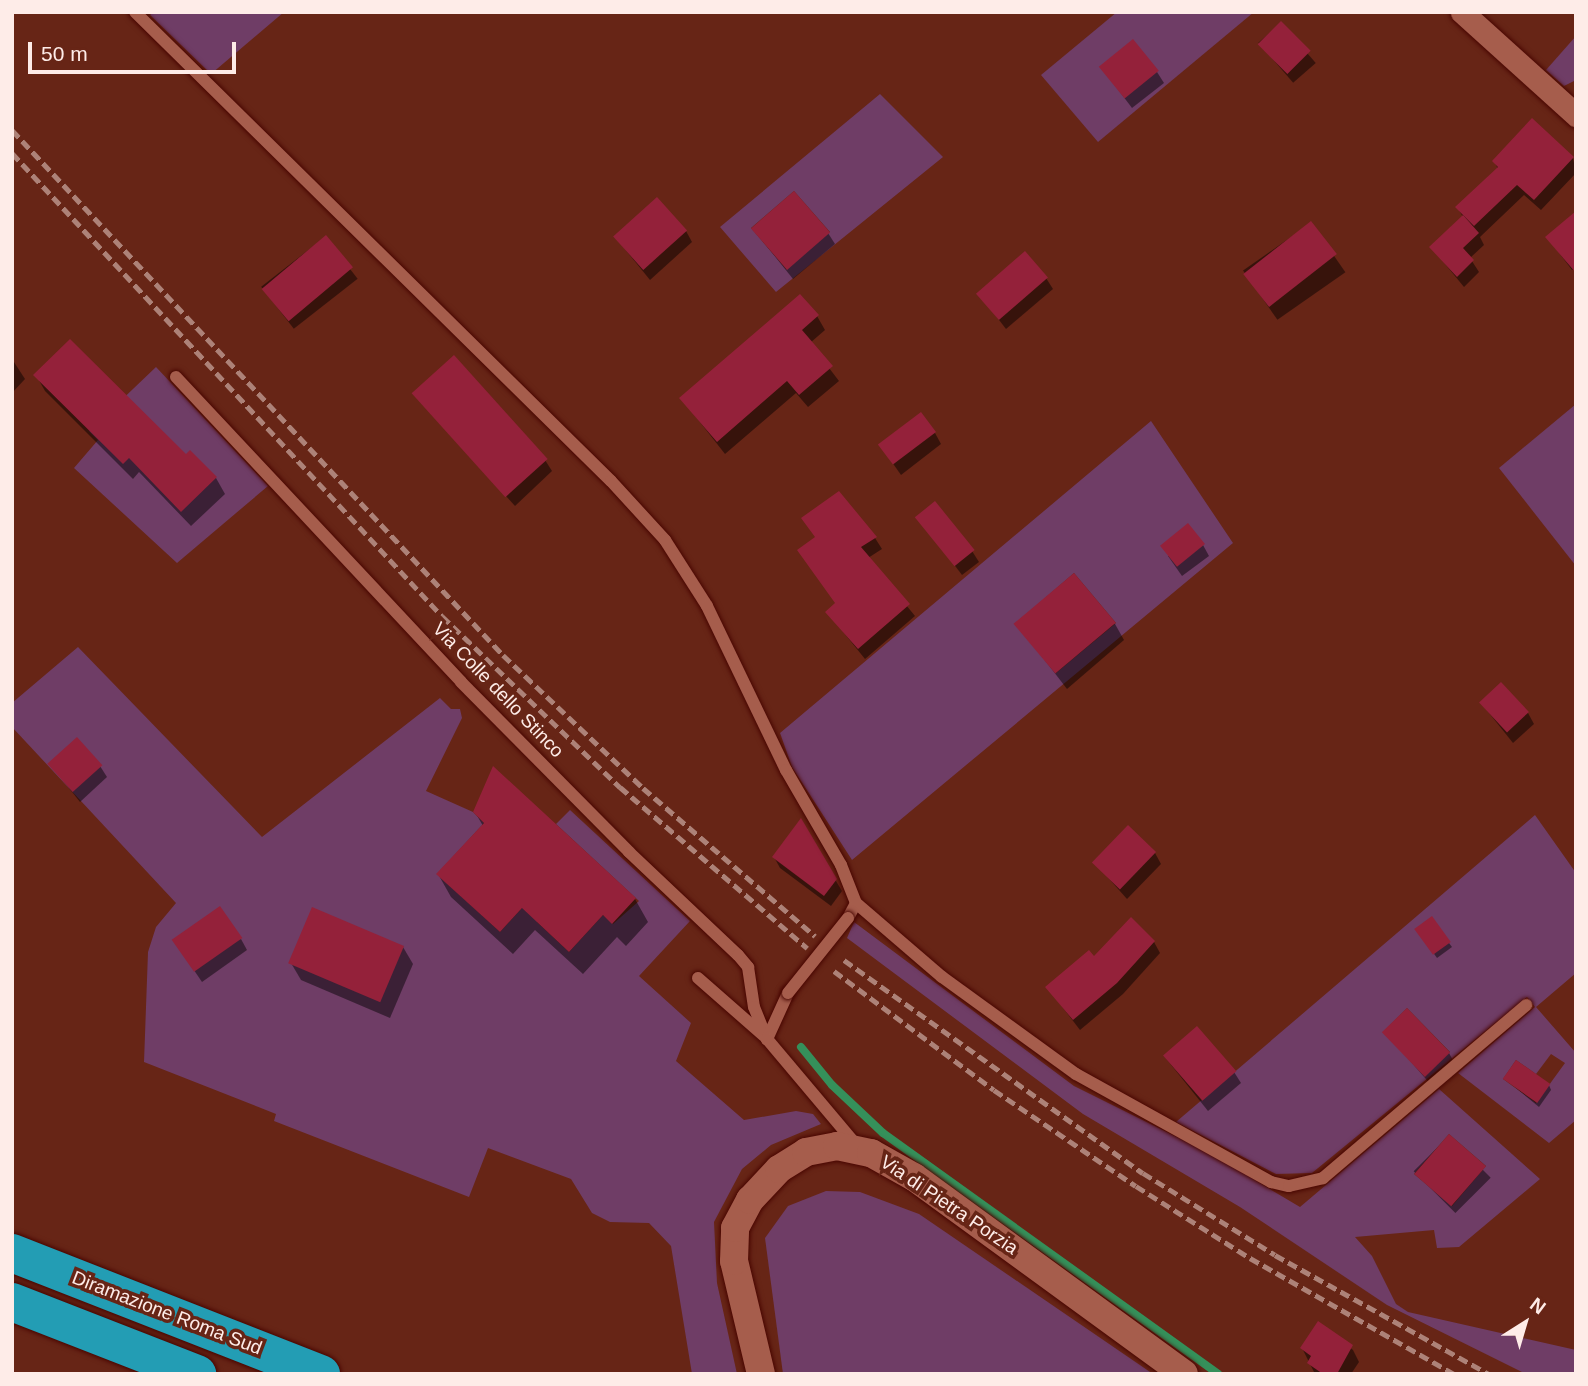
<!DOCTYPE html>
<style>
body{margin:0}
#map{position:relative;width:1588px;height:1386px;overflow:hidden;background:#672516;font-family:Helvetica,sans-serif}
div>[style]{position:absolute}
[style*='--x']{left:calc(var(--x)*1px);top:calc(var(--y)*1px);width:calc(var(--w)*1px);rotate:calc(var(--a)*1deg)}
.green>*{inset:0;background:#6f3d66}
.shadow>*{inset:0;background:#0007;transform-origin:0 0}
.stream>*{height:8px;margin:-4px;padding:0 4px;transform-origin:4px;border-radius:4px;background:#35905a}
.building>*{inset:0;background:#94213a;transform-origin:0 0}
.roads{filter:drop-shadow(0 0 2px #490600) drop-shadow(0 0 2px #490600)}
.service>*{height:12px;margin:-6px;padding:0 6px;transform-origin:6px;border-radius:6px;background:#a65d4c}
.minor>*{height:23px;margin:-11.5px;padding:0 11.5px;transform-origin:11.5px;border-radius:11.5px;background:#a65d4c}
.tertiary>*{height:28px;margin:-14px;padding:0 14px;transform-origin:14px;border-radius:14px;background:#a65d4c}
.motorway>*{height:38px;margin:-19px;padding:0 19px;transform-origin:19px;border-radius:19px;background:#239db4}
.rail>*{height:5px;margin-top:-2.5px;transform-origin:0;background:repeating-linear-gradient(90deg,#ad8278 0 10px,transparent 0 15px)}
.bridges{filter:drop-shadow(0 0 2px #490600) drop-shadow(0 0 2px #490600)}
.service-bridge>*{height:12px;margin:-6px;padding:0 6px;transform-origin:6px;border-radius:6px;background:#a65d4c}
span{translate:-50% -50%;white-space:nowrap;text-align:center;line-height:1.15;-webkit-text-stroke:7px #672516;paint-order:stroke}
.street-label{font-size:19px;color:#feece8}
.frame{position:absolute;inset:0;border:14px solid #feece8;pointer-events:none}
.north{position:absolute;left:1490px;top:1288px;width:70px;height:70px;-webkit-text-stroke:5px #672516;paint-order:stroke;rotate:37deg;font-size:19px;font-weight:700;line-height:28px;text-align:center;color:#feece8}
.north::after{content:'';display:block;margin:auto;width:24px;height:32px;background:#feece8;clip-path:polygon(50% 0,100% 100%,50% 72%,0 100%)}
.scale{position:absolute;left:28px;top:42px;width:208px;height:32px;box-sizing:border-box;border:4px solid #feece8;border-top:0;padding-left:9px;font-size:21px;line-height:24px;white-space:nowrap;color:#feece8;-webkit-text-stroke:5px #672516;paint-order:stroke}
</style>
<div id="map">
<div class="green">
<div style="clip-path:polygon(153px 12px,284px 12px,211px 74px,150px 15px)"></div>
<div style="clip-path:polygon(1117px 12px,1254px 12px,1098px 142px,1041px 75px)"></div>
<div style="clip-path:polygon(1576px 36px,1576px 80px,1564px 86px,1546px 70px)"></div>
<div style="clip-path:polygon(evenodd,880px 94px,943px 157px,776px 292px,720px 227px,880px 94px,794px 191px,830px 232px,786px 269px,751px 228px,794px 191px)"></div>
<div style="clip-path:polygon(156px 367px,268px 486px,177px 563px,74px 468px,98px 440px,89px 431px)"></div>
<div style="clip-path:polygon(1576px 404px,1576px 566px,1499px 468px)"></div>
<div style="clip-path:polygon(evenodd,1151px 421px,1233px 543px,852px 860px,792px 767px,780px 733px,1151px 421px,1074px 573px,1116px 623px,1056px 673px,1015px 624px,1074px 573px)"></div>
<div style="clip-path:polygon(78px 647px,262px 837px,440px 698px,451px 709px,460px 709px,462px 718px,426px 791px,473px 812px,484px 823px,437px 874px,500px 932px,534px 895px,570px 886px,537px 922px,569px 952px,603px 915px,613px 924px,639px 901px,556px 824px,570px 810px,690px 921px,639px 976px,691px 1023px,676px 1061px,744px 1120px,796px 1111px,813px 1114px,821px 1124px,771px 1145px,742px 1169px,714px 1222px,717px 1283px,737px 1374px,692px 1374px,671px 1246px,649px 1223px,610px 1222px,592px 1213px,571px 1179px,488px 1148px,469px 1197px,274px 1121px,276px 1114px,144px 1062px,148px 952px,156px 927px,176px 903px,12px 727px,12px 703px)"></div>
<div style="clip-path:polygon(evenodd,1535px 815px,1576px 873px,1576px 973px,1536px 1007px,1576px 1053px,1576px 1120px,1549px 1143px,1458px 1073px,1535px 1007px,1527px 997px,1312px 1173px,1276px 1174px,1176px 1122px,1535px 815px,1407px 1008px,1450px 1052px,1425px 1076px,1383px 1032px,1407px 1008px,1535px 815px,1551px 1054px,1565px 1063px,1536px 1103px,1503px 1079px,1516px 1060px,1536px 1074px,1551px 1054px)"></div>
<div style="clip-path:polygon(evenodd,854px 922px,1074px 1086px,1211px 1154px,1300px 1207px,1439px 1089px,1540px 1179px,1459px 1247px,1437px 1248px,1434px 1230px,1355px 1237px,1372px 1256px,1396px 1304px,1408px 1312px,1576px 1350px,1576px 1374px,1526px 1374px,1387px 1305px,1240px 1207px,1083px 1114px,847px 938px,854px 922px,1449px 1134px,1486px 1166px,1452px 1206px,1414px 1174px,1449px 1134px)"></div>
<div style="clip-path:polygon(826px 1191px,860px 1192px,919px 1214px,1153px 1374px,783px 1374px,765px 1238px,788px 1206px)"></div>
</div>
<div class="shadow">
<div style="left:1281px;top:23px;width:53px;height:30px;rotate:49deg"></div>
<div style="clip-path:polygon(1101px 67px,1157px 72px,1164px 83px,1132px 108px)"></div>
<div style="clip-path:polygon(1533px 121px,1573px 158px,1576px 173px,1541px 210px,1524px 195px,1480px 237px,1484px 245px,1470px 258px,1479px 272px,1464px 287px,1431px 247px,1463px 217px,1457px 207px,1498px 169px,1494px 161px)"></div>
<div style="left:1311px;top:223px;width:60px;height:83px;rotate:55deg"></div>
<div style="clip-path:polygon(753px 229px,828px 233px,835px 244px,793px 279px)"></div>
<div style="clip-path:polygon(686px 231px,692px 242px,650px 280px,615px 237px)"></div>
<div style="left:325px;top:237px;width:53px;height:81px;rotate:52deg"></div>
<div style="clip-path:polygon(1547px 237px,1576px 268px,1572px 270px)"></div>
<div style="clip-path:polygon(1046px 278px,1053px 289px,1006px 329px,979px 294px)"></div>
<div style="clip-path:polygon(817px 316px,825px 330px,810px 343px,839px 381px,808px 407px,796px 393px,725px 454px,681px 398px)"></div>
<div style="clip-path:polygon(12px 359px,25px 379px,12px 393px)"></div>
<div style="clip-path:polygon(36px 375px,186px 456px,216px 478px,225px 494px,191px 526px,139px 472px,133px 479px,45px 391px)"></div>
<div style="clip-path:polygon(415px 394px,545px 460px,552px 471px,515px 506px)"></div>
<div style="clip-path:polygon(935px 433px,941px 444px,901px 475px,880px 445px)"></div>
<div style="clip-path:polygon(918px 517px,972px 551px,979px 562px,962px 575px)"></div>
<div style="clip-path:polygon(817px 538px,875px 538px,882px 549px,868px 558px,915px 616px,865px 659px,827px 612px,836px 604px)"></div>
<div style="clip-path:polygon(1203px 545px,1209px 556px,1182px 576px,1168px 556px)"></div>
<div style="clip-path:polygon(1017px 624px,1115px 624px,1124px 640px,1067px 689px)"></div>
<div style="clip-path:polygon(1481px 703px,1528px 713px,1534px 724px,1513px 743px)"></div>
<div style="clip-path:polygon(50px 764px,100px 766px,107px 777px,80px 802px)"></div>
<div style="clip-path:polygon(494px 769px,635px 899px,648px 922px,626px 946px,617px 937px,583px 974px,535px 930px,513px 954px,451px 897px,438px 874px,483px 826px,475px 812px)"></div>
<div style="clip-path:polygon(800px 821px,842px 891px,831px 906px,780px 868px,774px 857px)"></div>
<div style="clip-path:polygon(1155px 853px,1161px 864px,1127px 899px,1094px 862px)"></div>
<div style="clip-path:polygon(1420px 934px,1449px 943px,1452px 947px,1437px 958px)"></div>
<div style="clip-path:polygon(241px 939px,247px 950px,202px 982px,181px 951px)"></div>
<div style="clip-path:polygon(1154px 942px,1160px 953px,1123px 994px,1080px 1030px,1047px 987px,1094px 959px)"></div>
<div style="clip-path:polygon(403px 947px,413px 964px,390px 1018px,301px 980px,291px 963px)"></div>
<div style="clip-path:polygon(1385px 1032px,1449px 1053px,1455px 1064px,1432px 1086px)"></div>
<div style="clip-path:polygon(1164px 1056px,1234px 1072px,1241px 1083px,1208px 1111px)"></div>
<div style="clip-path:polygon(1505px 1079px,1549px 1085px,1551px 1090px,1539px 1107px)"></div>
<div style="left:1449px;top:1136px;width:59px;height:50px;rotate:45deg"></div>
<div style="clip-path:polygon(1318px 1323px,1353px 1350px,1359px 1362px,1351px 1374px,1315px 1374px,1302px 1348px)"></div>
</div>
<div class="stream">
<div style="--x:801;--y:1047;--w:49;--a:50.8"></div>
<div style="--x:832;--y:1085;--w:70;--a:43.3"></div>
<div style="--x:883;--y:1133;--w:413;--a:35.7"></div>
</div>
<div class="building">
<div style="left:1281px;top:21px;width:42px;height:33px;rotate:45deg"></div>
<div style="left:1133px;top:39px;width:41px;height:44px;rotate:51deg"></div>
<div style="clip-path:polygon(1532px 118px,1574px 157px,1534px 200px,1517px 185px,1474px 226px,1455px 207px,1498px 167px,1492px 161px)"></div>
<div style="left:794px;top:191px;width:55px;height:57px;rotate:49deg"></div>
<div style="left:657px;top:197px;width:45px;height:59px;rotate:48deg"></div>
<div style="clip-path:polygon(1576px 211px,1576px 273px,1545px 237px)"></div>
<div style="clip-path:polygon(1463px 215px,1479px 233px,1463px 248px,1474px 260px,1457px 277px,1429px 247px)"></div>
<div style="left:1311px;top:221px;width:42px;height:86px;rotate:52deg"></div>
<div style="left:326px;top:235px;width:42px;height:84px;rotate:50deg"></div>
<div style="left:1025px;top:251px;width:35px;height:65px;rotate:49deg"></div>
<div style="clip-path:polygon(800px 294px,819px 315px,802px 330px,833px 366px,799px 395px,787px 381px,717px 442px,679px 398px)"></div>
<div style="clip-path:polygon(70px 339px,186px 454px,190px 450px,217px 477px,181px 512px,129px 458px,123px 464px,33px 375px)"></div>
<div style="left:454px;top:355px;width:140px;height:57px;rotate:48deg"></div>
<div style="left:921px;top:412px;width:25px;height:54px;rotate:53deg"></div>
<div style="clip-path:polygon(839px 491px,877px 537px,861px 547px,910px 604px,858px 649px,825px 612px,835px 603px,797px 550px,815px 537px,801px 518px)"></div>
<div style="left:935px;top:501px;width:63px;height:26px;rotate:51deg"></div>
<div style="left:1188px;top:523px;width:27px;height:36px;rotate:51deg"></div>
<div style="left:1074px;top:573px;width:65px;height:79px;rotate:50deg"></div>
<div style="left:1501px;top:682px;width:41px;height:30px;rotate:47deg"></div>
<div style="left:77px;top:737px;width:38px;height:40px;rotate:48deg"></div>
<div style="clip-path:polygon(493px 766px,636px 898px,612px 924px,603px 915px,569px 952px,522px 908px,500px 932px,436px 874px,484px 823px,473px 812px)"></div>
<div style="clip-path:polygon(801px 818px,837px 879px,824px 896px,772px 857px)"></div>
<div style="left:1128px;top:825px;width:39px;height:52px;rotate:44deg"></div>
<div style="left:220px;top:906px;width:39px;height:59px;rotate:55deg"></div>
<div style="left:312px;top:907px;width:100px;height:61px;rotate:23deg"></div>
<div style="left:1432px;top:916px;width:32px;height:22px;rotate:54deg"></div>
<div style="clip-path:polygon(1131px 917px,1155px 941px,1117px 983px,1073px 1020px,1045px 987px,1089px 950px,1094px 956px)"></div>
<div style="left:1407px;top:1008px;width:62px;height:35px;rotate:46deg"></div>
<div style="left:1197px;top:1026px;width:60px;height:45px;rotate:49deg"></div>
<div style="left:1516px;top:1060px;width:42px;height:23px;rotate:35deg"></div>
<div style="left:1449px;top:1134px;width:49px;height:53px;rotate:41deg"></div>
<div style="clip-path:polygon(1318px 1321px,1353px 1345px,1337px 1374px,1323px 1374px,1307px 1363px,1311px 1356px,1300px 1348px)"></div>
</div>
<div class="roads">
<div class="service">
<div style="--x:135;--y:12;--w:668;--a:44.58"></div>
<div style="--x:611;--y:481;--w:80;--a:47.5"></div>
<div style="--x:665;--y:540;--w:78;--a:57.5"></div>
<div style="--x:707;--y:606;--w:182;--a:64.3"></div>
<div style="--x:786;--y:770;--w:110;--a:59.9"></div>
<div style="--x:841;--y:865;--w:41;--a:68.5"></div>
<div style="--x:856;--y:903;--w:17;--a:118"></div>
<div style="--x:176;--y:377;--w:417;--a:46.9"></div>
<div style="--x:461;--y:682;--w:239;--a:45.3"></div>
<div style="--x:629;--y:852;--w:150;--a:43.4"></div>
<div style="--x:738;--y:955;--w:16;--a:50"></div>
<div style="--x:748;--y:967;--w:40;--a:81.5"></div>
<div style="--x:754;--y:1007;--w:35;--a:68"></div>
<div style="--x:856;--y:903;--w:113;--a:40.7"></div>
<div style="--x:942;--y:977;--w:165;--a:35.9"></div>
<div style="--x:1076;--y:1074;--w:223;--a:29"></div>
<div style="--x:1271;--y:1182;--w:18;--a:13"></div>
<div style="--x:1289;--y:1186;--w:35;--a:-13"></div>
<div style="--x:1323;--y:1178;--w:267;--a:-40.4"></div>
<div style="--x:698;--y:978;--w:88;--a:41.3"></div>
<div style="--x:788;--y:993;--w:51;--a:114.5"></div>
<div style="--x:767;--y:1039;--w:140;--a:49.9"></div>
</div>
<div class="minor">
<div style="--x:1462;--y:12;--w:154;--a:42.1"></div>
</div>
<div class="tertiary">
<div style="--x:761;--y:1374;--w:116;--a:-103.4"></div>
<div style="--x:734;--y:1261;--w:33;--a:-88"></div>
<div style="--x:735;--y:1228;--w:32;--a:-62"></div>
<div style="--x:750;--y:1200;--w:42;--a:-46.9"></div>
<div style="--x:779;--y:1169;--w:32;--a:-32"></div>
<div style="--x:806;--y:1152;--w:32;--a:-11"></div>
<div style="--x:837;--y:1146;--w:35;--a:12"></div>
<div style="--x:871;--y:1153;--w:49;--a:29.2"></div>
<div style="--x:914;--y:1177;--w:334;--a:36.1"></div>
</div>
<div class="motorway">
<div style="--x:12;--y:1253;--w:332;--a:21.4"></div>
<div style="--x:12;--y:1302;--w:199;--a:21.3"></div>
</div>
</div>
<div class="rail">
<div style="--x:12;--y:130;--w:719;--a:46.92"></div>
<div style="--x:503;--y:655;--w:193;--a:43.5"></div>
<div style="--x:643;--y:788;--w:227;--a:40.7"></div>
<div style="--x:12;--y:153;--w:632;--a:47.12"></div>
<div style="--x:442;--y:616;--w:247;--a:43.9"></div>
<div style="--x:620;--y:787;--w:247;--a:40.7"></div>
<div style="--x:844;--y:960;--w:367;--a:35.5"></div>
<div style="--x:1143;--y:1173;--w:155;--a:31.8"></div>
<div style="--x:1275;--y:1255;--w:245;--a:29.1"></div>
<div style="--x:834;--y:971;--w:199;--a:36.6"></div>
<div style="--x:994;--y:1090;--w:171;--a:34.1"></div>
<div style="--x:1136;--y:1186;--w:135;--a:32.3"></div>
<div style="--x:1250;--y:1258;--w:235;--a:29.6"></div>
</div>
<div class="bridges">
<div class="service-bridge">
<div style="--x:788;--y:993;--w:96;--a:-51.3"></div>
</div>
</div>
<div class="street-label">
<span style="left:498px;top:690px;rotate:46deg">Via Colle dello Stinco</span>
<span style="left:949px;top:1205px;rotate:34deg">Via di Pietra Porzia</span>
<span style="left:167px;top:1313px;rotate:21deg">Diramazione Roma Sud</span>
</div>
<div class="frame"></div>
<div class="north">N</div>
<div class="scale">50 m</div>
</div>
